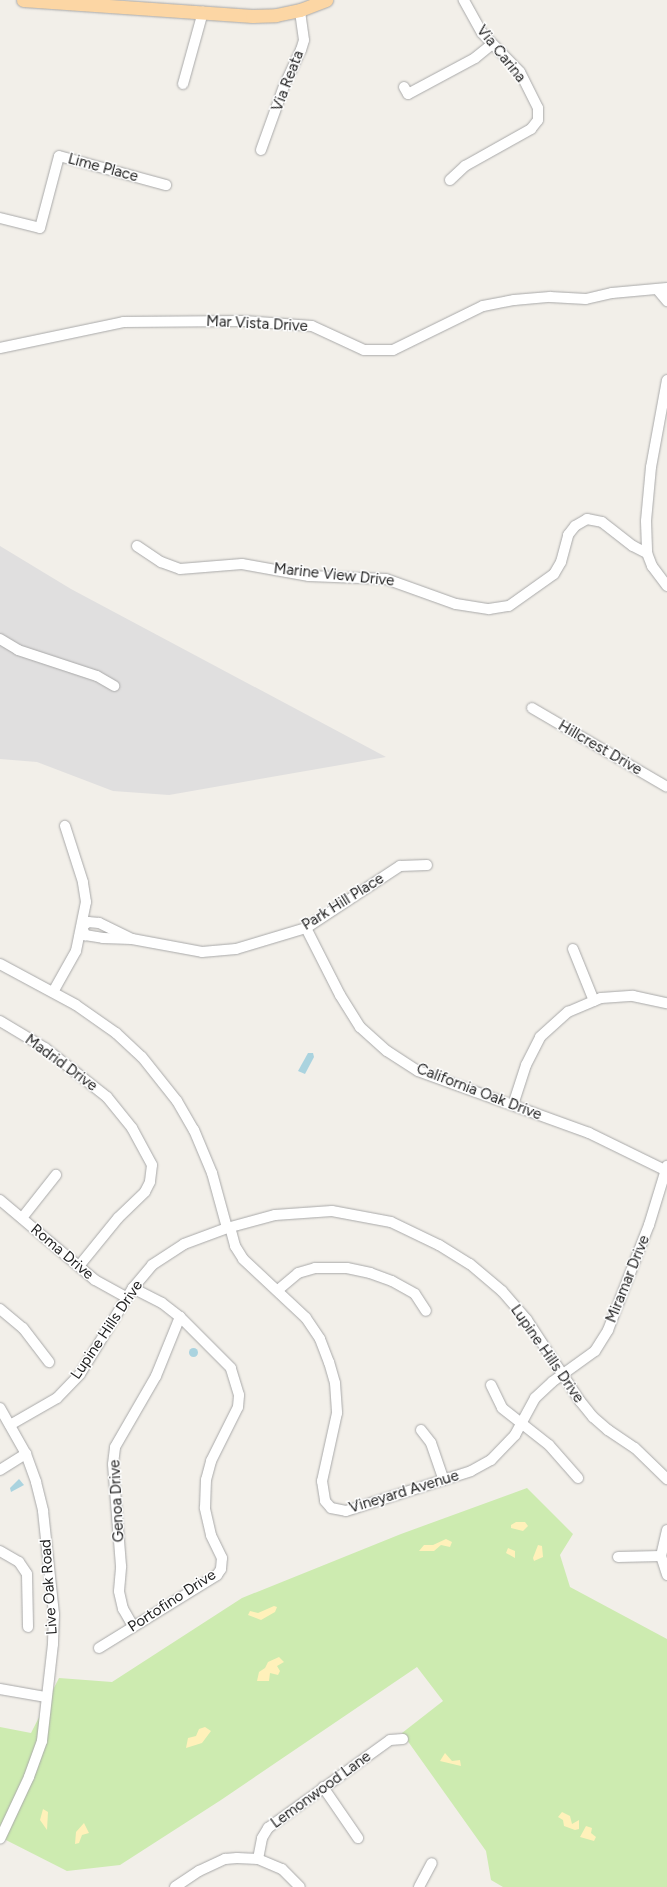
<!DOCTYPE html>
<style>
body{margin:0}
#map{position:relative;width:667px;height:1887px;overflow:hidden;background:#f2efe9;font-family:Figtree,sans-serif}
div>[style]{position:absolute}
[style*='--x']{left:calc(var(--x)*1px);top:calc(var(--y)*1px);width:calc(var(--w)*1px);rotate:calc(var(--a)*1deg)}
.residential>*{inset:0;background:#e0dfdf}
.grass>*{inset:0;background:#cdebb0}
.sand>*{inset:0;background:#fff1ba}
.water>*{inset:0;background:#aad3df}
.round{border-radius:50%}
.roads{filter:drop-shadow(0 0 1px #a9a9a9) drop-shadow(0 0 1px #a9a9a9)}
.minor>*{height:10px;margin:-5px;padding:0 5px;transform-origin:5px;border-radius:5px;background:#fff}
.major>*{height:13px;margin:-6.5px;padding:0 6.5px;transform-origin:6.5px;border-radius:6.5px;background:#fcd6a4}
span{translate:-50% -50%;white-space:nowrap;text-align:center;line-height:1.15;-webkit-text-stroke:3px #fff;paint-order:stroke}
.street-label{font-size:15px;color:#222}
</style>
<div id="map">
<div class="residential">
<div style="clip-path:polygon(0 546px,71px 589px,386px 757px,169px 795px,113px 791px,37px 762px,0 759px)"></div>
</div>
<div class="grass">
<div style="clip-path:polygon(527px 1488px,573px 1534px,560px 1555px,570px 1587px,667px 1639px,667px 1887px,503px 1887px,491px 1880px,486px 1851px,402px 1733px,443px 1701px,417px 1667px,221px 1800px,120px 1865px,67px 1871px,0 1837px,0 1727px,31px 1733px,59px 1678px,112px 1682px,242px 1598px,401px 1534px)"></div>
</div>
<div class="sand">
<div style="clip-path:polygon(516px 1522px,525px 1522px,528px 1526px,523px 1531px,511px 1528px,511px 1525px)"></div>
<div style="clip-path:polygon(446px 1539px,452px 1542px,450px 1547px,441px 1545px,434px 1551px,419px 1551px,424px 1545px,433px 1545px)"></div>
<div style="clip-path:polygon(538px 1545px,542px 1546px,543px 1557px,534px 1561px,533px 1558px)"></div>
<div style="clip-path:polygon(508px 1548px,515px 1551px,515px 1558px,506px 1553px)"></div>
<div style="clip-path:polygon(274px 1606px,277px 1607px,275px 1612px,261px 1620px,248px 1615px,250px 1611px,258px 1613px)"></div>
<div style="clip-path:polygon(279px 1657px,284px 1662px,277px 1666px,280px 1671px,278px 1675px,270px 1673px,269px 1681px,257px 1681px,259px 1672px,265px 1668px,268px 1662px)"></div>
<div style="clip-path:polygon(205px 1727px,211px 1731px,202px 1743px,186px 1748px,188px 1738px,196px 1736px,199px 1729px)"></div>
<div style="clip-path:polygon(445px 1753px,452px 1761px,460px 1760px,461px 1766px,440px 1761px)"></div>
<div style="clip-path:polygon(43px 1809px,48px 1812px,47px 1830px,40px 1820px)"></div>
<div style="clip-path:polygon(562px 1812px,570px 1816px,572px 1824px,579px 1820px,579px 1829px,575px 1830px,564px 1826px,563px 1820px,558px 1817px)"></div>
<div style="clip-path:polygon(84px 1823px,89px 1833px,82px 1835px,79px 1843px,75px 1844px,76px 1832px)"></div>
<div style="clip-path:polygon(586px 1826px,592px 1828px,591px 1833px,596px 1837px,594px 1841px,580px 1837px)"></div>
</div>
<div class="water">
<div style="clip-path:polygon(308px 1053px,313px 1053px,314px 1057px,305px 1074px,298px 1071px)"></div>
<div class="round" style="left:188.5px;top:1347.5px;width:9px;height:9px"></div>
<div style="clip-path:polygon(19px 1479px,24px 1485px,11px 1492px,10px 1488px)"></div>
</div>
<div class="roads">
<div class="minor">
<div style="--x:183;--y:84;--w:75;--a:-74.5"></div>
<div style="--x:404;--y:87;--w:8;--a:60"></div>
<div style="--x:408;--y:94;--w:76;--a:-28.2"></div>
<div style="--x:475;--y:58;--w:22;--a:-39"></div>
<div style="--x:261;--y:150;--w:68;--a:-70.2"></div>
<div style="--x:284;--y:86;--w:40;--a:-65"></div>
<div style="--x:301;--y:50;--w:10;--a:-73"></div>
<div style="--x:304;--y:40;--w:30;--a:-98"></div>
<div style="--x:450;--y:180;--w:21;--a:-43"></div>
<div style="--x:465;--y:166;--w:76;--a:-29.3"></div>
<div style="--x:531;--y:129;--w:11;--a:-52"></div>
<div style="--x:538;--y:120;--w:12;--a:-90"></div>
<div style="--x:538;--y:108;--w:40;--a:-116.6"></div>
<div style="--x:520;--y:72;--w:54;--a:-134.3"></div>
<div style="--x:482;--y:33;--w:38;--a:-119"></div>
<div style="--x:0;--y:218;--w:41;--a:14"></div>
<div style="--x:40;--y:228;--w:74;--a:-75.2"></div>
<div style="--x:59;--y:156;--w:111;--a:15.2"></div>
<div style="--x:657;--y:289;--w:16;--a:50"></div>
<div style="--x:0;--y:348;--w:126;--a:-11.9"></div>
<div style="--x:123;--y:322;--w:121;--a:-0.5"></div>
<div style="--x:244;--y:321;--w:68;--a:4.2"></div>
<div style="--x:312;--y:326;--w:57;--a:24.8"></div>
<div style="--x:364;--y:350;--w:29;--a:0"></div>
<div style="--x:393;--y:350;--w:100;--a:-26.1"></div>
<div style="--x:483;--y:306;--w:32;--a:-11"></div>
<div style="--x:514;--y:300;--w:36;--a:-5"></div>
<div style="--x:550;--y:297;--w:36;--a:3"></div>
<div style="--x:586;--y:299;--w:27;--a:-13"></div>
<div style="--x:612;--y:293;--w:55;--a:-5.2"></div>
<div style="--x:667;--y:380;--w:88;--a:100.4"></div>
<div style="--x:651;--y:467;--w:54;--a:95.3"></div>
<div style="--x:646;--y:521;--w:32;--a:88"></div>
<div style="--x:647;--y:553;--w:14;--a:69"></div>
<div style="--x:652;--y:566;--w:25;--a:53"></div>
<div style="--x:137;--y:546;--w:29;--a:34"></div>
<div style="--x:161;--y:562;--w:20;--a:20"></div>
<div style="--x:180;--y:569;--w:62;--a:-4.6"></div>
<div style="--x:242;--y:564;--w:68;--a:10.2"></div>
<div style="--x:309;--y:576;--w:77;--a:2.2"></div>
<div style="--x:386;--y:579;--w:74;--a:19.7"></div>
<div style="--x:456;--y:604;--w:33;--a:9"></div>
<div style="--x:489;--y:609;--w:20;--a:-9"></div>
<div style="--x:509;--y:606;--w:55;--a:-35.4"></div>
<div style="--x:554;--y:574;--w:14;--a:-60"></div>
<div style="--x:561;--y:562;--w:28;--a:-75"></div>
<div style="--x:568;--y:535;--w:11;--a:-52"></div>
<div style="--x:575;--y:526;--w:14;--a:-30"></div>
<div style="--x:587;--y:519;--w:15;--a:11"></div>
<div style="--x:602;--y:522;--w:39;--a:38"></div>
<div style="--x:633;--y:546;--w:16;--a:27"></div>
<div style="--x:0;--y:639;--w:21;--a:31"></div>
<div style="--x:18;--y:650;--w:83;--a:18.2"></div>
<div style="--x:97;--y:676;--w:20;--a:30"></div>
<div style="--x:532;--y:708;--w:156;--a:30.3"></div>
<div style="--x:306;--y:928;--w:75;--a:63.1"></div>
<div style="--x:340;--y:995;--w:38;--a:58"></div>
<div style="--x:360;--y:1027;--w:36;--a:42"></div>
<div style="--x:387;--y:1051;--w:37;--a:33"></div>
<div style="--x:418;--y:1071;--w:182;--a:19.9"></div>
<div style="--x:589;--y:1133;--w:85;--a:26"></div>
<div style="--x:132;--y:939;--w:37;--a:-154"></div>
<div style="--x:99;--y:923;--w:11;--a:-175"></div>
<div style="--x:88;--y:922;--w:8;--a:140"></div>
<div style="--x:82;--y:927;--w:9;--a:69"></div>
<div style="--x:85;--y:935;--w:18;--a:9"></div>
<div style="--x:103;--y:938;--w:29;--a:2"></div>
<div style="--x:132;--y:939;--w:71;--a:10.5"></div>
<div style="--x:202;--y:952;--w:34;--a:-5"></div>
<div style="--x:236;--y:949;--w:73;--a:-16.7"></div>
<div style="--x:306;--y:928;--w:113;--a:-33.4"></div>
<div style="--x:400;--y:866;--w:27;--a:-2"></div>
<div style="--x:573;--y:949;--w:56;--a:68"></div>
<div style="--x:0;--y:964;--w:86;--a:28.3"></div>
<div style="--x:76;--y:1005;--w:49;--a:35"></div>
<div style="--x:116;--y:1033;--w:35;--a:43"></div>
<div style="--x:142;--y:1057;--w:56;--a:51.5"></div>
<div style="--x:177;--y:1101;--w:34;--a:60"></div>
<div style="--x:194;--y:1130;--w:47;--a:67.3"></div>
<div style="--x:212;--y:1173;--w:57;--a:74.7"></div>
<div style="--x:53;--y:992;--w:47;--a:-60.7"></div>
<div style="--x:76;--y:951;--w:50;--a:-78.5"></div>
<div style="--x:86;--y:902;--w:20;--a:-99"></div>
<div style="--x:83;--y:882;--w:59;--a:-107.8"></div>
<div style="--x:0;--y:1021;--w:52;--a:31"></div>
<div style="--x:45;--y:1048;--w:79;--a:38.3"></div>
<div style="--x:107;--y:1097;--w:40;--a:51"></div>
<div style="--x:132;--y:1128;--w:42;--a:61.6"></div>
<div style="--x:152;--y:1165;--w:17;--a:97"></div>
<div style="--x:150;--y:1182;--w:11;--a:117"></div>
<div style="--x:145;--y:1192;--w:37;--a:136"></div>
<div style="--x:118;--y:1218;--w:62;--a:129.1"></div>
<div style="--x:513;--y:1105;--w:42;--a:-72"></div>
<div style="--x:526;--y:1065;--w:31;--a:-63"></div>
<div style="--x:540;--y:1037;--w:38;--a:-42"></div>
<div style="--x:568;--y:1012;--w:36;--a:-23"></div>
<div style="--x:601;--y:998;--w:32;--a:-4"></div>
<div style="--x:633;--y:996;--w:35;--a:12"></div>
<div style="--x:0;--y:1200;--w:124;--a:40.1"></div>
<div style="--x:95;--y:1280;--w:37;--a:29"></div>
<div style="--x:22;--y:1218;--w:55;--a:-51.7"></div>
<div style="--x:230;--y:1227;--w:20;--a:75"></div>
<div style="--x:235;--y:1246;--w:15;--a:58"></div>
<div style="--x:243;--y:1259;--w:86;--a:43.1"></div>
<div style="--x:306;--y:1318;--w:25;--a:56"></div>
<div style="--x:320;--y:1339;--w:25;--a:69"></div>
<div style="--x:329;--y:1362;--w:22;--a:74"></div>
<div style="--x:335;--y:1383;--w:30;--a:86"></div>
<div style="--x:337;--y:1413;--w:70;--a:102.4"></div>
<div style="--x:322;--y:1481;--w:20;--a:81"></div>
<div style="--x:325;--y:1501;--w:9;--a:49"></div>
<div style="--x:331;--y:1508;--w:15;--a:11"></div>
<div style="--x:346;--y:1511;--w:131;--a:-17.7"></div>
<div style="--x:471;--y:1471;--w:23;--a:-29"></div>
<div style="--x:491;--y:1460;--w:35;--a:-46"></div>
<div style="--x:515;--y:1435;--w:42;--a:-61.6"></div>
<div style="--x:535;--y:1398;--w:23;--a:-43"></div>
<div style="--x:552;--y:1382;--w:53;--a:-35.8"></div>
<div style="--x:595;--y:1351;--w:25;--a:-58"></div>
<div style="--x:608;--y:1330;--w:113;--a:-68.7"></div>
<div style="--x:649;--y:1225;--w:62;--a:-73"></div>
<div style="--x:278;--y:1290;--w:26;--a:-40"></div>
<div style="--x:298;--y:1273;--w:18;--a:-16"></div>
<div style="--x:315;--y:1268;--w:32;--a:0"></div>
<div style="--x:347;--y:1268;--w:24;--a:12"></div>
<div style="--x:370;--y:1273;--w:23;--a:20"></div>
<div style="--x:392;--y:1281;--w:26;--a:29"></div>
<div style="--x:415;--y:1294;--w:20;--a:57"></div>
<div style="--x:0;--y:1309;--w:30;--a:40"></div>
<div style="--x:23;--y:1328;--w:43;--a:52.6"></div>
<div style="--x:491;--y:1385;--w:25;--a:64"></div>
<div style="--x:502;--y:1408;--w:60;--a:38.2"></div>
<div style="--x:549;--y:1445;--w:44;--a:48.7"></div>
<div style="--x:0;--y:1408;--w:53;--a:60.5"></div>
<div style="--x:26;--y:1454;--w:30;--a:70"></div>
<div style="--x:36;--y:1482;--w:30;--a:76"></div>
<div style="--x:43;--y:1511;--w:104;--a:83.9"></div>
<div style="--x:54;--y:1614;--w:30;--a:92"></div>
<div style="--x:53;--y:1644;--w:98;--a:96.5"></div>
<div style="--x:42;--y:1741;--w:38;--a:110"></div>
<div style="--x:29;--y:1777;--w:68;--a:115.1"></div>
<div style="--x:10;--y:1425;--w:54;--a:-29.9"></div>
<div style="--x:57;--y:1398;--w:33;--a:-46"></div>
<div style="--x:80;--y:1374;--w:101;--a:-58.4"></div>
<div style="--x:133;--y:1288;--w:30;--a:-50"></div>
<div style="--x:152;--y:1265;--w:38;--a:-33"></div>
<div style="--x:184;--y:1244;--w:46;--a:-20.4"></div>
<div style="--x:227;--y:1228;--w:50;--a:-15.2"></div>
<div style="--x:275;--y:1215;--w:57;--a:-4"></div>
<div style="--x:332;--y:1211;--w:60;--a:10.6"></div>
<div style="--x:391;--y:1222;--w:53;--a:25.6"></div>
<div style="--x:439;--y:1245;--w:36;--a:32"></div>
<div style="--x:470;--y:1264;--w:42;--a:40.2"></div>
<div style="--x:502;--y:1291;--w:38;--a:49"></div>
<div style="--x:527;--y:1320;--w:97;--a:56.8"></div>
<div style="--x:580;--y:1401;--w:21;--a:51"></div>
<div style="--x:593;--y:1417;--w:20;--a:41"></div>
<div style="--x:608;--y:1430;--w:32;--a:34"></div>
<div style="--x:635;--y:1448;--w:45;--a:44.1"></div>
<div style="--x:421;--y:1430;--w:16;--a:52"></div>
<div style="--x:431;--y:1443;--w:39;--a:71"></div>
<div style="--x:0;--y:1470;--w:31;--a:-32"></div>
<div style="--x:667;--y:1530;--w:27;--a:103"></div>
<div style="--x:661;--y:1556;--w:20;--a:72"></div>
<div style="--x:0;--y:1551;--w:22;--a:30"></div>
<div style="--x:19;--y:1562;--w:14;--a:56"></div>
<div style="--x:27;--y:1574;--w:53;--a:88.9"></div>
<div style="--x:618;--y:1557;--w:43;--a:-1.3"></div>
<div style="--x:133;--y:1626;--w:20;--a:-120"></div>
<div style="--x:123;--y:1609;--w:18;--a:-103"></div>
<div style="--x:119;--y:1591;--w:25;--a:-85"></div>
<div style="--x:121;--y:1566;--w:102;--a:-94.5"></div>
<div style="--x:113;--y:1464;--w:17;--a:-83"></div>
<div style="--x:115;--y:1447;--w:82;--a:-60"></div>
<div style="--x:156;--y:1376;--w:64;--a:-67.9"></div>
<div style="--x:99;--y:1648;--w:139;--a:-31.7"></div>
<div style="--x:217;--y:1575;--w:7;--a:-56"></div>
<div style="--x:221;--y:1569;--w:11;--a:-85"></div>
<div style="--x:222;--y:1558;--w:25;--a:-116"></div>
<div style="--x:211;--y:1535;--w:28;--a:-103"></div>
<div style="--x:205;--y:1508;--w:28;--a:-88"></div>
<div style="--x:206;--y:1480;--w:20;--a:-75"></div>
<div style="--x:211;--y:1461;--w:60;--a:-63.4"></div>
<div style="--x:238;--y:1407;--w:12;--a:-85"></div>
<div style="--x:239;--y:1395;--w:28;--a:-107"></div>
<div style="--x:231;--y:1368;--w:72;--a:-135"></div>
<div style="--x:180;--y:1317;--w:23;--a:-142"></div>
<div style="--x:162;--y:1303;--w:33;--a:-153"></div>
<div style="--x:0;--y:1689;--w:47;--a:9.9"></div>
<div style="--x:323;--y:1787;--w:62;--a:55.5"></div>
<div style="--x:258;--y:1859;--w:21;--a:-79"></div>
<div style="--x:262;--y:1838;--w:12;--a:-59"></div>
<div style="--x:268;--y:1828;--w:150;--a:-35.8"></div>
<div style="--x:390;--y:1740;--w:13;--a:-4"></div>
<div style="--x:175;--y:1887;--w:29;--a:-34"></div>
<div style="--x:199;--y:1871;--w:29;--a:-25"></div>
<div style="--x:225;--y:1859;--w:12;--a:-5"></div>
<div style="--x:237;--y:1858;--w:21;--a:3"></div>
<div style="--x:258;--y:1859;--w:26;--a:23"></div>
<div style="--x:282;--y:1869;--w:25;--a:45"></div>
<div style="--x:419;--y:1887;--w:27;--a:-62"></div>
</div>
<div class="major">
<div style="--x:23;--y:0;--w:230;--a:4"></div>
<div style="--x:252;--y:16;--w:24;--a:-2"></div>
<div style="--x:276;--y:15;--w:25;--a:-12"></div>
<div style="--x:300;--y:10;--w:28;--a:-21"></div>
</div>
</div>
<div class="street-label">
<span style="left:501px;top:54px;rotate:51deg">Via Carina</span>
<span style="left:288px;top:81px;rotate:-69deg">Via Reata</span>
<span style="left:103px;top:168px;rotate:15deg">Lime Place</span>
<span style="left:257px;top:324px;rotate:3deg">Mar Vista Drive</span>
<span style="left:334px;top:575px;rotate:6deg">Marine View Drive</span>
<span style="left:600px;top:748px;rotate:30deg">Hillcrest Drive</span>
<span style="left:343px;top:902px;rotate:-32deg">Park Hill Place</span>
<span style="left:61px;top:1063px;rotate:36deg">Madrid Drive</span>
<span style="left:479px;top:1092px;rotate:21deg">California Oak Drive</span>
<span style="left:62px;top:1252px;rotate:40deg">Roma Drive</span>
<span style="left:628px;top:1279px;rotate:-68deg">Miramar Drive</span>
<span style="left:107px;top:1330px;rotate:-56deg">Lupine Hills Drive</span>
<span style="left:547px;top:1354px;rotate:55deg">Lupine Hills Drive</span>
<span style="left:404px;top:1492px;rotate:-17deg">Vineyard Avenue</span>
<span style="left:117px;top:1501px;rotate:-93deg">Genoa Drive</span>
<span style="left:49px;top:1587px;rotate:-94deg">Live Oak Road</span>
<span style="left:172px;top:1601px;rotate:-33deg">Portofino Drive</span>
<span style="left:321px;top:1790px;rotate:-36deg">Lemonwood Lane</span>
</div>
</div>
